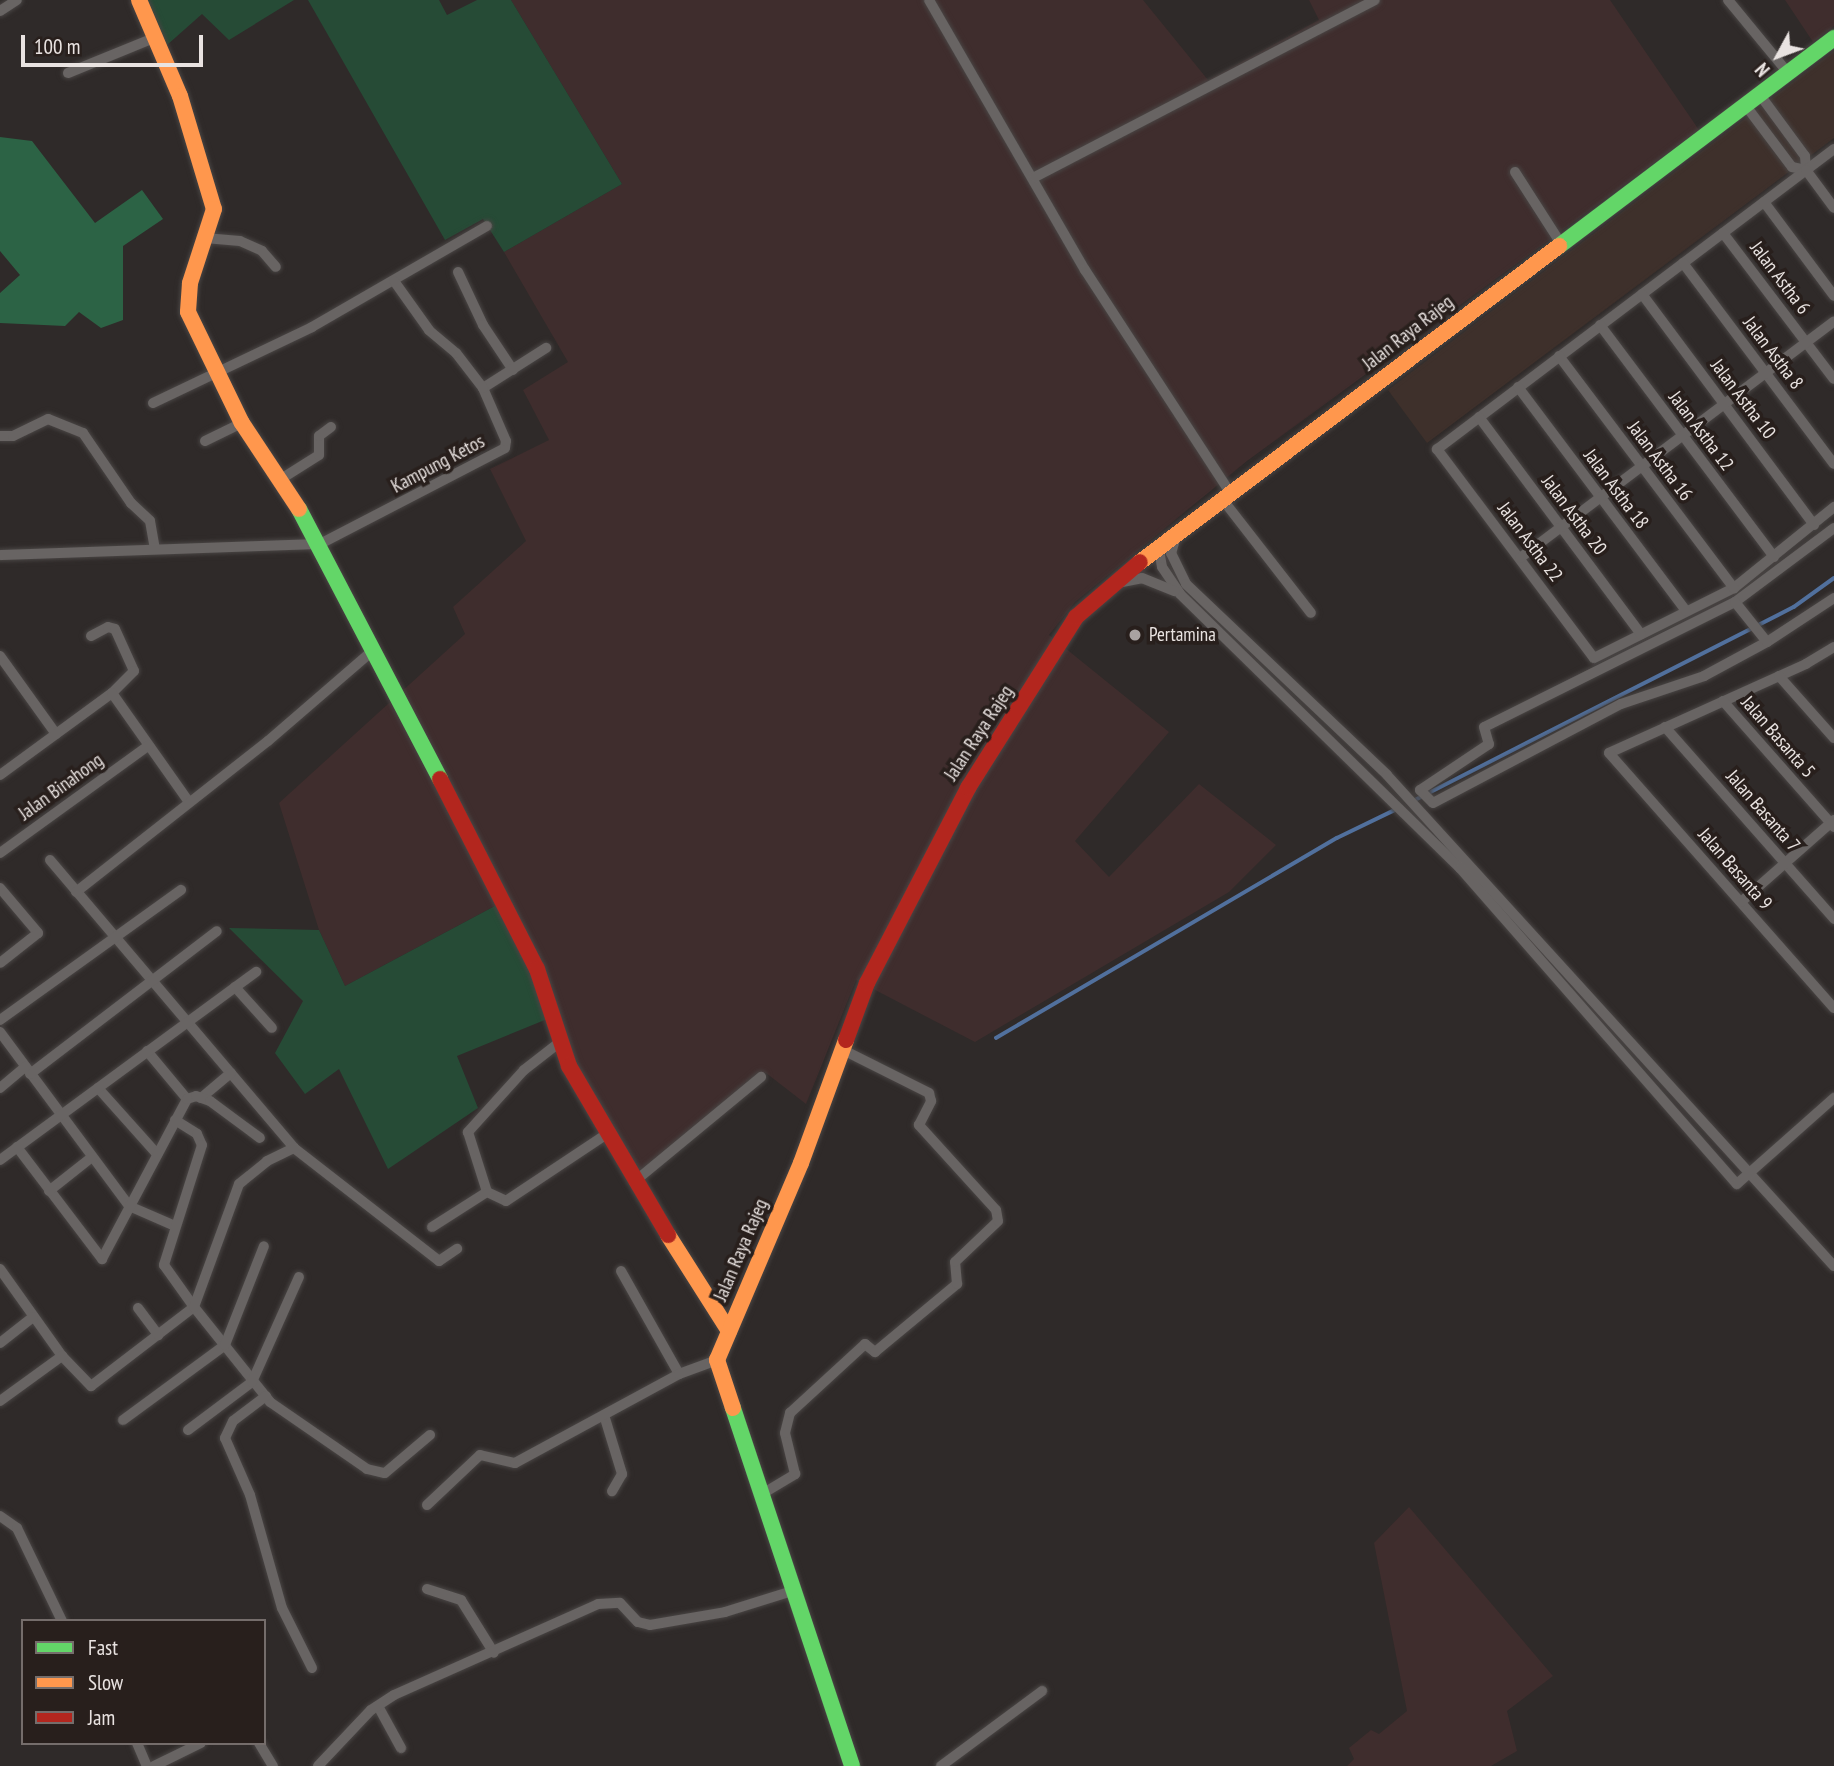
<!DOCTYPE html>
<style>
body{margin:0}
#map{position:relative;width:1834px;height:1766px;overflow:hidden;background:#2f2a29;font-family:"PT Sans Narrow",sans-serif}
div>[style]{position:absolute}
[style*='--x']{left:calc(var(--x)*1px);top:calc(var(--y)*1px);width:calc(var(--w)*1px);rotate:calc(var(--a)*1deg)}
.built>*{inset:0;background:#3e302b}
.industrial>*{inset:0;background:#3f2d2d}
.green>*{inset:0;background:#264b36}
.forest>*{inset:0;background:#2c6345}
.stream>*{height:3.5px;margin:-1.75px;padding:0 1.75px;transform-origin:1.75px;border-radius:1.75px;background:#51709d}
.roads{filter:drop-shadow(0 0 2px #494544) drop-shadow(0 0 2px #494544)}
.street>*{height:10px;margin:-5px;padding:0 5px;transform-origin:5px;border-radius:5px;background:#686463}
.fast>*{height:16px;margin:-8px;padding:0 8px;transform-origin:8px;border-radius:8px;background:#63d668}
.slow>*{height:16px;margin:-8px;padding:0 8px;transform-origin:8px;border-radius:8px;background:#ff974d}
.jam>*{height:16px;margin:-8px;padding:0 8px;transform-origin:8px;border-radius:8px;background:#b3261e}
.dots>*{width:19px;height:19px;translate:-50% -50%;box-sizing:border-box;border:4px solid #281f1c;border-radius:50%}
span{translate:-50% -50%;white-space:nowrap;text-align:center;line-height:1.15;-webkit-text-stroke:7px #281f1c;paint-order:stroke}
.street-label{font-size:19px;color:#e9e3e1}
.poi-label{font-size:19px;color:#e9e3e1}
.left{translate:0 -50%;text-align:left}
.legend{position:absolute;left:21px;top:1619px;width:245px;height:126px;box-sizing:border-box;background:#281f1c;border:2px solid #756d6b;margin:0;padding:9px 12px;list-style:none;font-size:21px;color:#e9e3e1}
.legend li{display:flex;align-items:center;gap:14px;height:35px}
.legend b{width:35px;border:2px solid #756d6b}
.north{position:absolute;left:1743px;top:21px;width:70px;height:70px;-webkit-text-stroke:5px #281f1c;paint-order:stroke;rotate:229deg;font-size:19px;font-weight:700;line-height:28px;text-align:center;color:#e9e3e1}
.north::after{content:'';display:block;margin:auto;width:24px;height:32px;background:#e9e3e1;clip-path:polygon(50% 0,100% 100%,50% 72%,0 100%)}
.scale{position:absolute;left:21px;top:35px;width:182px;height:32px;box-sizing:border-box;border:4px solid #e9e3e1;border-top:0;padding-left:9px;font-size:21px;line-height:24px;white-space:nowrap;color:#e9e3e1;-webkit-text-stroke:5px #281f1c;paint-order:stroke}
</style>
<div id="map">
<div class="built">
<div style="clip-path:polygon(1834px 51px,1834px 138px,1427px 443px,1388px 390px)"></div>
</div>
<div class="industrial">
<div style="clip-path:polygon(511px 0,1143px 0,1208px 80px,1319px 20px,1309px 0,1610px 0,1699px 130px,1247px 461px,1075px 602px,1049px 635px,1169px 732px,1075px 841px,1109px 877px,1199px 784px,1276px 845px,1229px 892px,975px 1042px,856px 980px,806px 1104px,766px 1073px,641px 1181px,584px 1099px,508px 899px,345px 986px,319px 930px,279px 803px,465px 634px,453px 607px,526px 541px,490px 469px,549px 440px,523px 390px,568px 362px,504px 252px,622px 184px)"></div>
<div style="clip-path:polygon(1785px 0,1834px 0,1834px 26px,1813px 42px)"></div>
<div style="clip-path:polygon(1409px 1507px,1553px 1676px,1507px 1711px,1517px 1751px,1491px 1766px,1347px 1766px,1354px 1759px,1349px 1748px,1371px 1730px,1379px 1734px,1407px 1711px,1374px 1543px)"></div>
</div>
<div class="green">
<div style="clip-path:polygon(145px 0,294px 0,229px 40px,202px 14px,167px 45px)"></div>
<div style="clip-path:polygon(308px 0,439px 0,447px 15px,477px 0,511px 0,622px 184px,504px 252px,483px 219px,445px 240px)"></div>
<div style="clip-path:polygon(508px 899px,557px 1015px,457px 1056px,478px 1108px,388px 1169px,339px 1069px,305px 1094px,275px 1053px,303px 1001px,229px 928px,319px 930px,345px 986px)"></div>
</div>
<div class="forest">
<div style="clip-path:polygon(0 137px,32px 141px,95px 223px,142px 190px,163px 219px,123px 246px,123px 320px,101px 328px,79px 312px,65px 326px,0 323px,0 293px,20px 275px,0 251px)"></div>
</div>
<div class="stream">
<div style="--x:1415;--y:800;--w:425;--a:-27"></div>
<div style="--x:1794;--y:607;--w:49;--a:-35.9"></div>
<div style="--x:996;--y:1038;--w:395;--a:-30.4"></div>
<div style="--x:1337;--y:838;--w:64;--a:-25.8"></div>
</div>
<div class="roads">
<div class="street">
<div style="--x:929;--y:0;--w:312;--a:60"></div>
<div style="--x:1085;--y:270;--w:267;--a:56.9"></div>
<div style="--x:1728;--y:0;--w:96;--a:50.5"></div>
<div style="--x:0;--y:11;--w:20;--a:-33"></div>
<div style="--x:68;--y:73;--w:95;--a:-22.2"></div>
<div style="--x:1760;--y:95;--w:76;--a:53.6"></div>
<div style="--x:1805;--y:156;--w:14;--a:86"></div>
<div style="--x:1746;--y:106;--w:76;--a:53"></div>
<div style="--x:1792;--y:167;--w:14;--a:12"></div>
<div style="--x:1834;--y:149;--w:498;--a:142.9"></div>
<div style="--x:1437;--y:449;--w:261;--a:53.1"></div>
<div style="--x:1594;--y:658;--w:157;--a:-26.6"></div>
<div style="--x:1734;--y:588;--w:129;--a:-39"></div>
<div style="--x:1806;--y:170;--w:47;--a:53.6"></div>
<div style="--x:1515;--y:172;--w:83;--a:57.3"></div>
<div style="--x:1035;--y:177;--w:383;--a:-27.5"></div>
<div style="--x:1764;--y:202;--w:117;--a:53.3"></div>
<div style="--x:1723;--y:233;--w:183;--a:52.8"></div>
<div style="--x:205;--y:238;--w:35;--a:5"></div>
<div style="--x:240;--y:241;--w:24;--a:24"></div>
<div style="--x:262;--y:251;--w:21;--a:49"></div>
<div style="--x:1683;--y:263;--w:251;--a:53.1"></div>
<div style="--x:458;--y:272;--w:59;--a:64.7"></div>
<div style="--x:483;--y:325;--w:54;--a:56.3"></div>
<div style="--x:1642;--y:294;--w:288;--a:53.3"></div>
<div style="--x:1600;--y:325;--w:290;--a:53.1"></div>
<div style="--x:1559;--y:356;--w:291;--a:53"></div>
<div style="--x:1518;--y:387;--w:280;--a:53.1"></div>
<div style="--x:483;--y:388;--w:75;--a:-32.4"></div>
<div style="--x:153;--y:403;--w:176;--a:-25.5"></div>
<div style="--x:312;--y:327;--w:202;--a:-30"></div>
<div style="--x:1479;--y:417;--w:271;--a:53.3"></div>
<div style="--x:0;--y:436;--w:13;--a:0"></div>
<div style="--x:13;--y:436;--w:39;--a:-26"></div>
<div style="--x:48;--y:419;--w:38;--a:22"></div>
<div style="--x:83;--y:433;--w:85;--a:55.6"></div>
<div style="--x:131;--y:503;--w:26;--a:43"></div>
<div style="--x:150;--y:521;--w:28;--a:80"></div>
<div style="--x:205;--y:441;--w:41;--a:-25.9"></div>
<div style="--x:281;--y:479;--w:45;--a:-32.3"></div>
<div style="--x:319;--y:455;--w:19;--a:-90"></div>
<div style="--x:319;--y:436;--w:15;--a:-37"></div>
<div style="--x:1223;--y:500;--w:143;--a:52.1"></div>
<div style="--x:1834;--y:528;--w:124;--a:143.2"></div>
<div style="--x:1735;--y:602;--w:280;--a:153.5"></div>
<div style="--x:1484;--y:727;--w:18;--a:74"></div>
<div style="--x:1489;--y:744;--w:83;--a:146.3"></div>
<div style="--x:1420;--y:790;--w:18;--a:45"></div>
<div style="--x:1433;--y:803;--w:212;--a:-27.8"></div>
<div style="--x:1621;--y:704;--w:88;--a:-18.6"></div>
<div style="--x:1704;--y:676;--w:72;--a:-28.4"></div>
<div style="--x:1767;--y:642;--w:80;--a:-33.3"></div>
<div style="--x:1176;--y:536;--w:18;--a:106"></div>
<div style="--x:1171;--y:553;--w:34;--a:64"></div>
<div style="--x:1186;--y:584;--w:277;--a:43.5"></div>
<div style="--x:1387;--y:775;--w:664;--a:47.69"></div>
<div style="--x:1159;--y:550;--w:17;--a:80"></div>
<div style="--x:1162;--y:567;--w:32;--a:56"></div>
<div style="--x:1180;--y:594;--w:392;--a:44.4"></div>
<div style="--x:1460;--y:868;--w:420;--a:48.8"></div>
<div style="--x:1737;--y:1184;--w:130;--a:-41.6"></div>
<div style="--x:0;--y:555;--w:320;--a:-2"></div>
<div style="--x:320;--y:544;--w:208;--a:-27.4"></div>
<div style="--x:505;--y:448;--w:7;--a:-82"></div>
<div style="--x:506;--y:441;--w:58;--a:-113.5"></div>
<div style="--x:483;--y:388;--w:44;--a:-127.6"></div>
<div style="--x:456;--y:353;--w:35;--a:-140"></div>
<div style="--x:429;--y:330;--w:60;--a:-125.5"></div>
<div style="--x:1520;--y:558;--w:393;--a:-37"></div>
<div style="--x:1117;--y:583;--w:25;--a:-11"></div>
<div style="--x:1142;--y:578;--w:35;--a:22"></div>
<div style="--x:1735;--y:602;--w:51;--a:51.3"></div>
<div style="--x:91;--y:636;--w:19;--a:-28"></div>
<div style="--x:108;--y:627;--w:7;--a:16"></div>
<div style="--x:115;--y:629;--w:46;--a:65.7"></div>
<div style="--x:134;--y:671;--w:31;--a:135"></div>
<div style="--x:1834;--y:647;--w:33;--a:149"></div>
<div style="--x:1806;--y:664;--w:216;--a:155.7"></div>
<div style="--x:1609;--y:753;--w:340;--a:48.6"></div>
<div style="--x:0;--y:656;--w:96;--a:54.3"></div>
<div style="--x:1779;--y:676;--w:83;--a:48.4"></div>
<div style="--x:1723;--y:701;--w:168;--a:48.6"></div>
<div style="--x:1665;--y:727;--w:256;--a:48.6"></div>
<div style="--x:0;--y:775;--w:139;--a:-36.2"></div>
<div style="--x:112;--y:693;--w:133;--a:54.8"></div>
<div style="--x:0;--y:853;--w:183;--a:-35.9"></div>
<div style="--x:50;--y:860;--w:377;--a:49.7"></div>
<div style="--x:294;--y:1148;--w:184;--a:37.9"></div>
<div style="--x:439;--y:1261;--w:22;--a:-34"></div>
<div style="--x:0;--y:888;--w:59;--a:49.8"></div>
<div style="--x:38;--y:933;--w:48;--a:141.7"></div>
<div style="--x:76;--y:892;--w:244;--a:-38.2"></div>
<div style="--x:268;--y:741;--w:136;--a:-40.8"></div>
<div style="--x:1741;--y:902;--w:124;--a:-41.4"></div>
<div style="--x:235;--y:987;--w:55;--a:47.9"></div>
<div style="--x:0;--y:1020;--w:223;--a:-35.7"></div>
<div style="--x:0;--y:1032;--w:217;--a:53.4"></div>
<div style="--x:129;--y:1206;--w:48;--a:23.4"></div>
<div style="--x:560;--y:1042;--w:46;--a:142.1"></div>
<div style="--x:524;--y:1070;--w:84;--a:132.1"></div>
<div style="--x:468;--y:1132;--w:63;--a:72.4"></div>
<div style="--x:487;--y:1192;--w:21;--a:25"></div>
<div style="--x:506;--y:1201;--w:121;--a:-33.6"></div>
<div style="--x:147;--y:1051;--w:62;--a:50.2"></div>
<div style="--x:30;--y:1074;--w:235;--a:-37.4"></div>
<div style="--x:0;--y:1088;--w:33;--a:-40"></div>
<div style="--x:98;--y:1088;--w:89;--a:48.2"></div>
<div style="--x:201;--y:1098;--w:39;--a:-40"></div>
<div style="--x:175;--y:1120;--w:26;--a:32"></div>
<div style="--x:197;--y:1134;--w:12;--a:66"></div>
<div style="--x:202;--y:1145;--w:126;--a:107.6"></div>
<div style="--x:164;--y:1265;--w:52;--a:54.5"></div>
<div style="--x:17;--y:1147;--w:141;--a:52.8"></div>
<div style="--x:102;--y:1259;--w:181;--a:-62"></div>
<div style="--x:187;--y:1099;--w:9;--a:-18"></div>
<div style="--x:196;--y:1096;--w:15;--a:20"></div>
<div style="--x:210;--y:1101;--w:62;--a:36.5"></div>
<div style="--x:0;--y:1160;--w:318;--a:-36.3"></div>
<div style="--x:634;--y:1182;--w:165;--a:-39.6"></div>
<div style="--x:49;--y:1191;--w:55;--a:-38.3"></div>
<div style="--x:432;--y:1227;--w:65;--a:-32.5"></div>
<div style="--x:0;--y:1269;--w:107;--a:54.5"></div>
<div style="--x:62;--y:1356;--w:42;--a:46"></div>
<div style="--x:91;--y:1386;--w:130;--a:-37.5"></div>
<div style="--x:194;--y:1307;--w:122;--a:51.3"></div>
<div style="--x:270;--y:1402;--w:118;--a:34.6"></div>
<div style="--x:367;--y:1469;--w:18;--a:13"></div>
<div style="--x:385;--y:1473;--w:59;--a:-40.2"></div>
<div style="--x:621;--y:1271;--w:118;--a:60.6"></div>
<div style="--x:194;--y:1307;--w:131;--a:-69.9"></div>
<div style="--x:239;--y:1184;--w:36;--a:-39"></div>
<div style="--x:267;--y:1161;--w:30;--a:-26"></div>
<div style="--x:138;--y:1308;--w:34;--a:53"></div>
<div style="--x:0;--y:1343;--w:42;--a:-38.2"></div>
<div style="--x:266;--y:1396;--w:41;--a:142.9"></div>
<div style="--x:233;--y:1421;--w:19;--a:115"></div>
<div style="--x:225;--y:1438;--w:62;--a:66.3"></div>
<div style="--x:250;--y:1495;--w:117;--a:74.2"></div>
<div style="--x:282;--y:1608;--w:67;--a:63.4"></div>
<div style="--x:0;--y:1401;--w:77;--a:-36"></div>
<div style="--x:604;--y:1415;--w:62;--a:73"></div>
<div style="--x:622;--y:1474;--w:20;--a:120"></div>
<div style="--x:123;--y:1420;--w:127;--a:-36.3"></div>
<div style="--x:225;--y:1345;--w:106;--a:-68.5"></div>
<div style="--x:188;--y:1430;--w:80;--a:-36.9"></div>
<div style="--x:252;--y:1382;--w:115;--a:-65.9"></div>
<div style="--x:762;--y:1494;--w:39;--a:-31"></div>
<div style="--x:795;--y:1474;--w:42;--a:-103.7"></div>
<div style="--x:785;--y:1433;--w:21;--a:-76"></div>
<div style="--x:790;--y:1413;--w:102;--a:-42.6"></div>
<div style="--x:865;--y:1344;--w:13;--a:39"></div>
<div style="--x:875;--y:1352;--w:107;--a:-39.7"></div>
<div style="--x:957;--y:1284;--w:22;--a:-95"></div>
<div style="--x:955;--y:1262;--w:59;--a:-43.6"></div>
<div style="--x:998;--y:1221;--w:11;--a:-100"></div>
<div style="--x:996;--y:1210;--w:115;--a:-132.2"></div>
<div style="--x:919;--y:1125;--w:27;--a:-63"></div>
<div style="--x:931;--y:1101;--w:8;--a:-104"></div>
<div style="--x:929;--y:1093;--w:96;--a:-153.4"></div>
<div style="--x:427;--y:1505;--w:73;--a:-43.3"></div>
<div style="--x:480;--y:1455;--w:36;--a:13"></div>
<div style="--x:515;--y:1463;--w:187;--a:-28.5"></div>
<div style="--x:679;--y:1374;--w:40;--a:-20.2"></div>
<div style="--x:0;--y:1516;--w:21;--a:35"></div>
<div style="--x:17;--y:1528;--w:103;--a:64.2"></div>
<div style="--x:427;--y:1589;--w:36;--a:18"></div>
<div style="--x:461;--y:1600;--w:62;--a:58.1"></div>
<div style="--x:378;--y:1706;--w:48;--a:61.3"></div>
<div style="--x:137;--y:1743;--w:25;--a:67"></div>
<div style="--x:259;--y:1743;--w:27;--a:59"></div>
<div style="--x:154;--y:1766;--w:52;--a:-26.1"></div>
<div style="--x:318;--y:1766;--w:77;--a:-46.6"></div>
<div style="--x:371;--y:1710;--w:27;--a:-33"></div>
<div style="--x:394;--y:1695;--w:223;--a:-24"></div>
<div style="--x:598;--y:1604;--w:22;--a:-3"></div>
<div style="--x:620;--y:1603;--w:26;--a:47"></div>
<div style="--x:638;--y:1622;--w:12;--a:14"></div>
<div style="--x:650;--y:1625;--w:76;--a:-9.8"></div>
<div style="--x:725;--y:1612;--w:73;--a:-17.4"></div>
<div style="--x:941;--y:1766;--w:126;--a:-36.6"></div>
</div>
<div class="fast">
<div style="--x:1559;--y:246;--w:345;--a:-37.1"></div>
<div style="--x:299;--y:509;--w:305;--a:62.4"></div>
<div style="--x:733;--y:1408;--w:377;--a:71.6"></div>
</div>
<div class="slow">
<div style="--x:139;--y:0;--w:104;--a:66.9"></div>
<div style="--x:180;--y:96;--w:118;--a:73.3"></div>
<div style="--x:214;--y:209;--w:78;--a:108"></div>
<div style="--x:190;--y:283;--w:29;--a:94"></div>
<div style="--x:188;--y:312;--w:123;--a:64.1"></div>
<div style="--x:242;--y:423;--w:103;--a:56.5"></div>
<div style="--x:1140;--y:562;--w:525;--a:-37.02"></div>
<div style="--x:668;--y:1235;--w:114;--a:57.6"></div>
<div style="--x:733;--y:1408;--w:51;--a:-108.4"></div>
<div style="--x:717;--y:1360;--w:214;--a:-66.9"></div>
<div style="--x:801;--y:1163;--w:131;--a:-69.9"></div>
</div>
<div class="jam">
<div style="--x:440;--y:779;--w:213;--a:63"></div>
<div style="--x:537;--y:969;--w:102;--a:71.7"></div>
<div style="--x:569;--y:1066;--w:196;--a:59.6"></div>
<div style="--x:846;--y:1040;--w:61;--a:-69.8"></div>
<div style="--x:867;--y:983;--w:220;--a:-62.6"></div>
<div style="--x:968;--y:788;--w:202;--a:-57.7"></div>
<div style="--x:1076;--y:617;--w:84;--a:-40.7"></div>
</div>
</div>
<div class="dots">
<div style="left:1135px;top:635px;background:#a8a2a1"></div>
</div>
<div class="street-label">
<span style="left:1780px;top:278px;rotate:53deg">Jalan Astha 6</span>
<span style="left:1408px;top:333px;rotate:-38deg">Jalan Raya Rajeg</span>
<span style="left:1773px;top:353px;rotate:53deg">Jalan Astha 8</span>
<span style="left:1743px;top:399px;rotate:53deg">Jalan Astha 10</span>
<span style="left:1701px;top:431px;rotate:53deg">Jalan Astha 12</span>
<span style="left:1660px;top:461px;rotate:53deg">Jalan Astha 16</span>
<span style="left:438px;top:464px;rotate:-28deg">Kampung Ketos</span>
<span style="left:1616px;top:489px;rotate:53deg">Jalan Astha 18</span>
<span style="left:1574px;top:515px;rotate:53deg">Jalan Astha 20</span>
<span style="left:1530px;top:542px;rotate:53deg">Jalan Astha 22</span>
<span style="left:979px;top:733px;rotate:-57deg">Jalan Raya Rajeg</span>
<span style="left:1778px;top:737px;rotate:49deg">Jalan Basanta 5</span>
<span style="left:61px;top:787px;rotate:-36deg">Jalan Binahong</span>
<span style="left:1763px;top:811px;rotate:49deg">Jalan Basanta 7</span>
<span style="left:1735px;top:869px;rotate:49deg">Jalan Basanta 9</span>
<span style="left:741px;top:1250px;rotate:-67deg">Jalan Raya Rajeg</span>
</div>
<div class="poi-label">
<span class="left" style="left:1149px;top:635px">Pertamina</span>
</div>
<ul class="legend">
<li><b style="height:9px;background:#63d668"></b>Fast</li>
<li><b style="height:9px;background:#ff974d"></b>Slow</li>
<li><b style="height:9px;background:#b3261e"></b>Jam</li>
</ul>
<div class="north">N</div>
<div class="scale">100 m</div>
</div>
